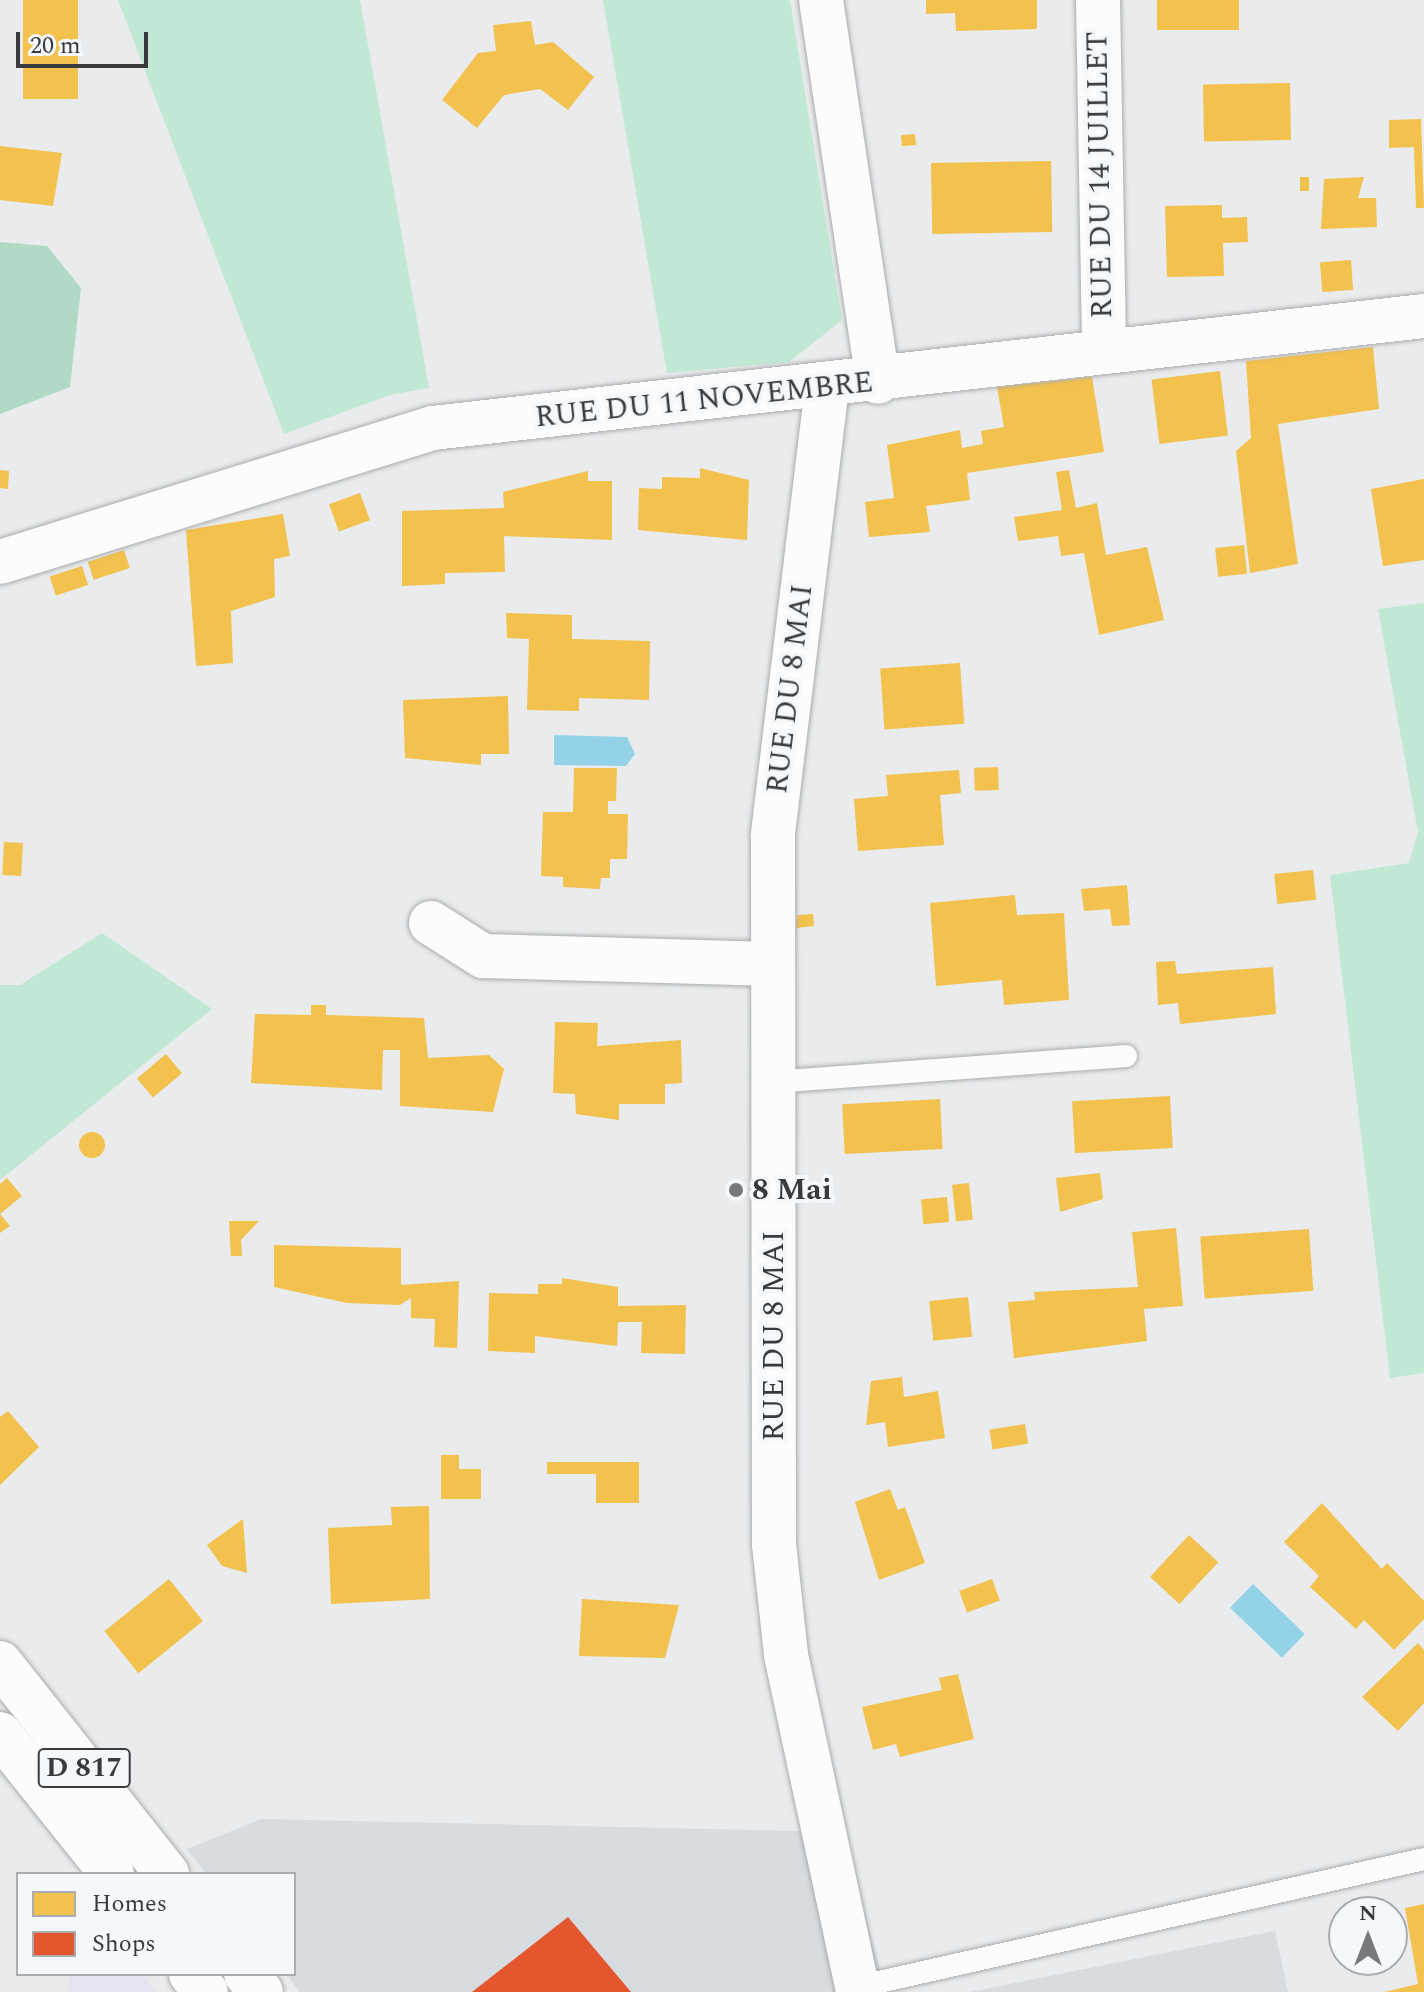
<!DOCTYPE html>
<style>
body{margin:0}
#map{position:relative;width:1424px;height:1992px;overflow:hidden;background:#e9ebed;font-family:Spectral,serif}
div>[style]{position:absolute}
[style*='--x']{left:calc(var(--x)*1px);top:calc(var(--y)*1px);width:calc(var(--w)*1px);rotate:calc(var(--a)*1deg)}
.built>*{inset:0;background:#d7dce1}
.industrial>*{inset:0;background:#e7e2ef}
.green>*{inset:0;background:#c1e8d4}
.forest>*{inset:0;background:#b0dac5}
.water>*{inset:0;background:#94d2e7;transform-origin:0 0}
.homes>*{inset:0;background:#f2c14e;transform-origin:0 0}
.round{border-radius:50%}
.shops>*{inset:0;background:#e4572e}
.roads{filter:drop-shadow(0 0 2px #aaacad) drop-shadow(0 0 2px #aaacad)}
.lane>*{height:22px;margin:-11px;padding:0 11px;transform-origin:11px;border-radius:11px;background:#fcfcfc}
.street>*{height:44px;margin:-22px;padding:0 22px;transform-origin:22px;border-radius:22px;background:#fcfcfc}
.primary>*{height:44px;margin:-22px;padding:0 22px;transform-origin:22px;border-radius:22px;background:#fcfcfc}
.dots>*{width:22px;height:22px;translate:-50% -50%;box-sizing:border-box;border:4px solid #f5f8fb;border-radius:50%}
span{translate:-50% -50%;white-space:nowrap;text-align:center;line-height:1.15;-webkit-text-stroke:8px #f5f8fb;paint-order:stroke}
.shield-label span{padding:2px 6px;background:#f5f8fb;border:2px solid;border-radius:6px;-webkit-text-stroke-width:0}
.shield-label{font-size:28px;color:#393a3c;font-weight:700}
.street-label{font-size:30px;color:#393a3c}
.poi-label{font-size:30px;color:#393a3c;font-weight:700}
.left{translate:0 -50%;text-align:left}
.legend{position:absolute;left:16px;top:1872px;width:280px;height:104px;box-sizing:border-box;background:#f5f8fb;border:2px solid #aaacaf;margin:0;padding:10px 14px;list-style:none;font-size:24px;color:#393a3c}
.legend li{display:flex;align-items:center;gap:16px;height:40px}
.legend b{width:40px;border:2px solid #aaacaf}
.north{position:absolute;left:1328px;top:1896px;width:80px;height:80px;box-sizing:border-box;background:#f5f8fb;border:2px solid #aaacaf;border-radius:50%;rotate:0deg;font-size:22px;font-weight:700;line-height:32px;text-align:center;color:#393a3c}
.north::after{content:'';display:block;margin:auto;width:28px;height:36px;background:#77787a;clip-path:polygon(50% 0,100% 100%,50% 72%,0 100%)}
.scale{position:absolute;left:16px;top:32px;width:132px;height:36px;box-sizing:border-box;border:4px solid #393a3c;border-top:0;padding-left:10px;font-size:24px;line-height:28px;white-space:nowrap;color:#393a3c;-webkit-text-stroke:6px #f5f8fb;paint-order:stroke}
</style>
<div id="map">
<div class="built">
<div style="clip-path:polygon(261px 1819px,843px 1832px,886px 1992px,300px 1992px,286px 1974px,294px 1974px,294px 1874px,206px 1874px,187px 1849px)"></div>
<div style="clip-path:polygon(1275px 1931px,1288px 1992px,970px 1992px)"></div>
</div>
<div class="industrial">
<div style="clip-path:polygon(70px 1974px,142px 1974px,156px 1992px,68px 1992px)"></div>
</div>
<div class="green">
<div style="clip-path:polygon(118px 0,360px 0,429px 388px,390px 395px,284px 434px)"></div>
<div style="clip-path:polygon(603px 0,790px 0,842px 320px,789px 362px,667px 373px)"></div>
<div style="clip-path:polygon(1424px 603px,1424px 1373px,1390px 1378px,1330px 875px,1409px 863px,1418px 832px,1378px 609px)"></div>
<div style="clip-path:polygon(102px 933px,212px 1009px,0 1180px,0 985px,20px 985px)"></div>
</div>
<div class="forest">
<div style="clip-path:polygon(0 242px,47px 246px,81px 288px,70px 387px,0 414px)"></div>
</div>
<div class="water">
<div style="clip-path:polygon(554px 735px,627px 737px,635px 754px,626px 766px,554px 765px)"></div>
<div style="left:1253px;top:1584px;width:72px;height:33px;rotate:44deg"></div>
</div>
<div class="homes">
<div style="left:23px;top:0;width:55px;height:99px"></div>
<div style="clip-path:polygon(926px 0,1037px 0,1037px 29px,956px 31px,955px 13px,926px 14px)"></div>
<div style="left:1157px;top:0;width:82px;height:30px"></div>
<div style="clip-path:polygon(531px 21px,535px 45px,553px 42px,594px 77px,568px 110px,540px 89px,504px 95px,477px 128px,442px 100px,478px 53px,496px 51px,493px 25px)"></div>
<div style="left:1290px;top:83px;width:57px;height:87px;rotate:89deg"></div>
<div style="clip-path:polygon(1421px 119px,1424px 208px,1416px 208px,1414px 147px,1389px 148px,1389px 120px)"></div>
<div style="left:915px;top:134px;width:11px;height:14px;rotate:85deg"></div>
<div style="clip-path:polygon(0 146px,62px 153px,53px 206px,0 200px)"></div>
<div style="left:1051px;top:161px;width:71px;height:120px;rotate:89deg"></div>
<div style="left:1300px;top:177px;width:9px;height:14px"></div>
<div style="clip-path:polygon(1364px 177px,1358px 198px,1376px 198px,1377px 227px,1321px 229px,1324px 179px)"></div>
<div style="clip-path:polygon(1222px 205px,1222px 218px,1247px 217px,1248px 242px,1223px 243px,1224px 276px,1167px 277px,1165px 206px)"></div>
<div style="left:1351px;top:260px;width:30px;height:31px;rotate:86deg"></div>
<div style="clip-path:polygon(1373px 347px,1379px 409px,1278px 424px,1298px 564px,1250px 573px,1236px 451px,1251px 438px,1246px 361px)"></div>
<div style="left:1220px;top:371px;width:65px;height:69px;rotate:83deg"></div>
<div style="clip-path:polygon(1092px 377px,1104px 452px,967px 473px,970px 500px,926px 506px,930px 532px,869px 537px,865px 502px,894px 498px,887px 445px,960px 430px,962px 448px,983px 444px,981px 431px,1004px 427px,997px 387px)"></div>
<div style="clip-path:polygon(700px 468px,749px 480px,747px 540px,638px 530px,639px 488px,662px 489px,662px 477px,700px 478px)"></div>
<div style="clip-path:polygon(0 470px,9px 471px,8px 489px,0 488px)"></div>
<div style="clip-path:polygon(1069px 470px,1076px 508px,1097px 503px,1106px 555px,1147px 547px,1164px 620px,1099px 635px,1084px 553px,1061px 556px,1058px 536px,1018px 541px,1014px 517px,1062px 510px,1056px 472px)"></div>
<div style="clip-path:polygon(588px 471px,588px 481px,612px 481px,612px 540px,504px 536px,505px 572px,445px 573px,445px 584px,402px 586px,402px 511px,504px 508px,503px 492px)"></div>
<div style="clip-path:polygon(1424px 479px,1424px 560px,1383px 566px,1371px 489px)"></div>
<div style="left:360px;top:493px;width:29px;height:33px;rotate:70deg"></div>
<div style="clip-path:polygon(283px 514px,290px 556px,274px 559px,275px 597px,231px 611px,233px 663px,196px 666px,186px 530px)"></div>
<div style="left:1244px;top:545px;width:29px;height:29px;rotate:84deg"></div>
<div style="left:124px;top:550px;width:19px;height:38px;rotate:72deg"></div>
<div style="left:82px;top:566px;width:20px;height:34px;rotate:72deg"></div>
<div style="clip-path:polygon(506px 613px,572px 615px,572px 639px,650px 641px,649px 700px,579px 698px,579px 711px,527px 710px,529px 639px,507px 638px)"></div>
<div style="left:960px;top:663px;width:61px;height:80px;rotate:86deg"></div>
<div style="clip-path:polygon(508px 696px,509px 754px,481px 754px,481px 765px,405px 758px,403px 700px)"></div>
<div style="left:998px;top:767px;width:23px;height:24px;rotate:88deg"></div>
<div style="clip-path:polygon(574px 768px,617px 768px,616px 801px,608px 801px,608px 814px,628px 814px,627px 859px,610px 859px,610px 878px,601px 878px,600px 889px,563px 887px,563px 877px,541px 876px,543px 812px,573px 812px)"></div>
<div style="clip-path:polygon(959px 770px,961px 793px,940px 795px,944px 845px,858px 851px,854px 799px,888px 796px,886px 775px)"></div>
<div style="left:4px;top:842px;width:19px;height:33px;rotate:3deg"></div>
<div style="left:1313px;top:870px;width:30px;height:39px;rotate:84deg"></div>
<div style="clip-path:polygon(1127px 885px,1130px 925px,1112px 926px,1110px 909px,1084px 911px,1081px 889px)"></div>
<div style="clip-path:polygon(1015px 895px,1017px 915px,1064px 913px,1069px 1000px,1004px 1005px,1002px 980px,936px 986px,930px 903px)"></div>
<div style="clip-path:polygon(813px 914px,814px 926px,796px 928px,797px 915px)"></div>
<div style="clip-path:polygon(1175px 961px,1177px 974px,1273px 967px,1276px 1014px,1180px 1024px,1178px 1003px,1158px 1005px,1156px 962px)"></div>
<div style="clip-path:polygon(311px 1005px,326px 1005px,326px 1015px,424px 1018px,428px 1058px,489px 1055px,504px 1069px,493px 1112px,400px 1106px,400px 1050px,383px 1050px,382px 1090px,251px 1083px,255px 1014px,311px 1015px)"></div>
<div style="clip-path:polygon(555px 1022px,598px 1023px,597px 1046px,681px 1040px,682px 1083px,665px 1084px,665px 1104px,619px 1104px,619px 1120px,576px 1114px,575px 1094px,553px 1093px)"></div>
<div style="left:166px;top:1054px;width:25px;height:38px;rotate:50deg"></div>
<div style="left:1170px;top:1096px;width:52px;height:98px;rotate:87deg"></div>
<div style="left:940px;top:1099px;width:50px;height:98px;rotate:87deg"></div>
<div class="round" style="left:79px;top:1132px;width:26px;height:26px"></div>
<div style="clip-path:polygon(1100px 1173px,1103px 1199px,1060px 1212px,1056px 1178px)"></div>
<div style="clip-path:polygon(7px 1178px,22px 1196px,0 1214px,10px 1226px,0 1233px,0 1184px)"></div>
<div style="left:969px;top:1183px;width:37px;height:17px;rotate:84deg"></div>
<div style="left:947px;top:1197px;width:25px;height:26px;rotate:85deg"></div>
<div style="clip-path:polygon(229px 1221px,259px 1221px,241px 1240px,242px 1256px,231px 1256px)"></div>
<div style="clip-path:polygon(1176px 1228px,1183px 1306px,1144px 1309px,1147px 1341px,1014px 1358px,1008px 1302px,1035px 1300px,1034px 1292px,1138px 1287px,1132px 1232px)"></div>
<div style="left:1309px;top:1229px;width:62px;height:109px;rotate:86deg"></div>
<div style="clip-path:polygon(274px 1245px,401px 1248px,401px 1285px,459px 1281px,457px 1348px,434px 1347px,435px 1319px,411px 1318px,411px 1298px,400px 1305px,347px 1303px,274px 1287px)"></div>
<div style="clip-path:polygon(562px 1278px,618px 1287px,618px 1306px,686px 1305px,685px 1354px,641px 1353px,642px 1322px,618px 1322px,617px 1346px,535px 1336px,535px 1353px,488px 1351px,489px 1293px,538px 1294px,538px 1284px,562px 1284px)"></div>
<div style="left:968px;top:1297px;width:40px;height:39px;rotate:84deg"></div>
<div style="clip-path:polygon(902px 1377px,904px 1397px,938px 1391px,945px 1438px,888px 1447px,885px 1422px,866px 1425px,871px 1381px)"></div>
<div style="clip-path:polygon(8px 1411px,39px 1447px,0 1485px,0 1417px)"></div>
<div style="left:1025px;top:1424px;width:20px;height:36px;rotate:81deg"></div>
<div style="clip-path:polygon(441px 1455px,459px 1455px,459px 1469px,481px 1469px,481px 1499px,441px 1499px)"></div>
<div style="clip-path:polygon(547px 1462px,639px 1462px,639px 1503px,596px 1503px,596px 1474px,547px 1474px)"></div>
<div style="clip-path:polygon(890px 1489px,898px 1510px,905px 1507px,925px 1563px,879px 1580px,855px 1502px)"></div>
<div style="clip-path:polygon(1322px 1503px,1382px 1569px,1387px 1563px,1424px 1601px,1424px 1619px,1394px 1650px,1364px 1620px,1356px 1629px,1310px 1587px,1319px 1576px,1284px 1542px)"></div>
<div style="clip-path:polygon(429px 1506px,430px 1599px,331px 1604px,328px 1528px,392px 1525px,391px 1507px)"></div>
<div style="clip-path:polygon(243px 1519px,247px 1573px,222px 1566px,207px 1545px)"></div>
<div style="left:1189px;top:1535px;width:40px;height:57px;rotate:43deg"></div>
<div style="left:169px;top:1579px;width:54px;height:83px;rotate:51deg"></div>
<div style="left:992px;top:1579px;width:23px;height:35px;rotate:70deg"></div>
<div style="clip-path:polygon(582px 1599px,679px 1605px,665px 1658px,579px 1656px)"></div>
<div style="clip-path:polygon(1418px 1643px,1424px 1650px,1424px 1703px,1398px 1731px,1362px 1697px)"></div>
<div style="clip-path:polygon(958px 1674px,974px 1739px,900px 1757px,896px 1744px,873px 1750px,862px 1707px,942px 1690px,939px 1678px)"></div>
<div style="clip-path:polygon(1424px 1904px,1424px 1992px,1384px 1992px,1418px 1984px,1405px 1908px)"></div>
</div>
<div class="shops">
<div style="clip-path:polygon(568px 1917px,631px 1992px,472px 1992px)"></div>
</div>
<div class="roads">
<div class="lane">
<div style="--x:773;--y:1082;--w:354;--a:-4.2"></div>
<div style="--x:857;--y:1987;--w:581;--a:-12.72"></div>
</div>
<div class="street">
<div style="--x:821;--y:0;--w:386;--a:81.5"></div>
<div style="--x:1098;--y:0;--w:350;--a:89"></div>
<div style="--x:827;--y:387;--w:452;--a:96.9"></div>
<div style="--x:773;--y:836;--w:708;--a:89.92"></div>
<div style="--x:774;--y:1544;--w:112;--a:83.8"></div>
<div style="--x:786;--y:1655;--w:345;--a:77.9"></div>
<div style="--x:0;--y:562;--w:453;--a:-17.2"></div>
<div style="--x:433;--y:428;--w:997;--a:-6.45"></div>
<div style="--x:431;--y:923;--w:62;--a:32.4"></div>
<div style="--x:483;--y:956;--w:290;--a:1.6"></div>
</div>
<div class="primary">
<div style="--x:0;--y:1663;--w:269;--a:51.6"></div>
<div style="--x:0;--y:1734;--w:179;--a:51.3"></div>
<div style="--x:191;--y:1974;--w:23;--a:50"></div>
<div style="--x:246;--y:1974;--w:23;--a:50"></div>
</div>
</div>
<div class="dots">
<div style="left:736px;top:1190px;background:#77787a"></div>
</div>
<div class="shield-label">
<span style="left:84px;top:1768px">D 817</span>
</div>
<div class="street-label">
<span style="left:1100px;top:175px;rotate:-91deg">RUE DU 14 JUILLET</span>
<span style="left:704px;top:400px;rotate:-6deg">RUE DU 11 NOVEMBRE</span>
<span style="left:790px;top:689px;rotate:-83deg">RUE DU 8 MAI</span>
<span style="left:774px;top:1336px;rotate:-90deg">RUE DU 8 MAI</span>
</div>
<div class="poi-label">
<span class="left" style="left:752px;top:1190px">8 Mai</span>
</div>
<ul class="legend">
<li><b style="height:22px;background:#f2c14e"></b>Homes</li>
<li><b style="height:22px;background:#e4572e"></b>Shops</li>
</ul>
<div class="north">N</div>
<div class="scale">20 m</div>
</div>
